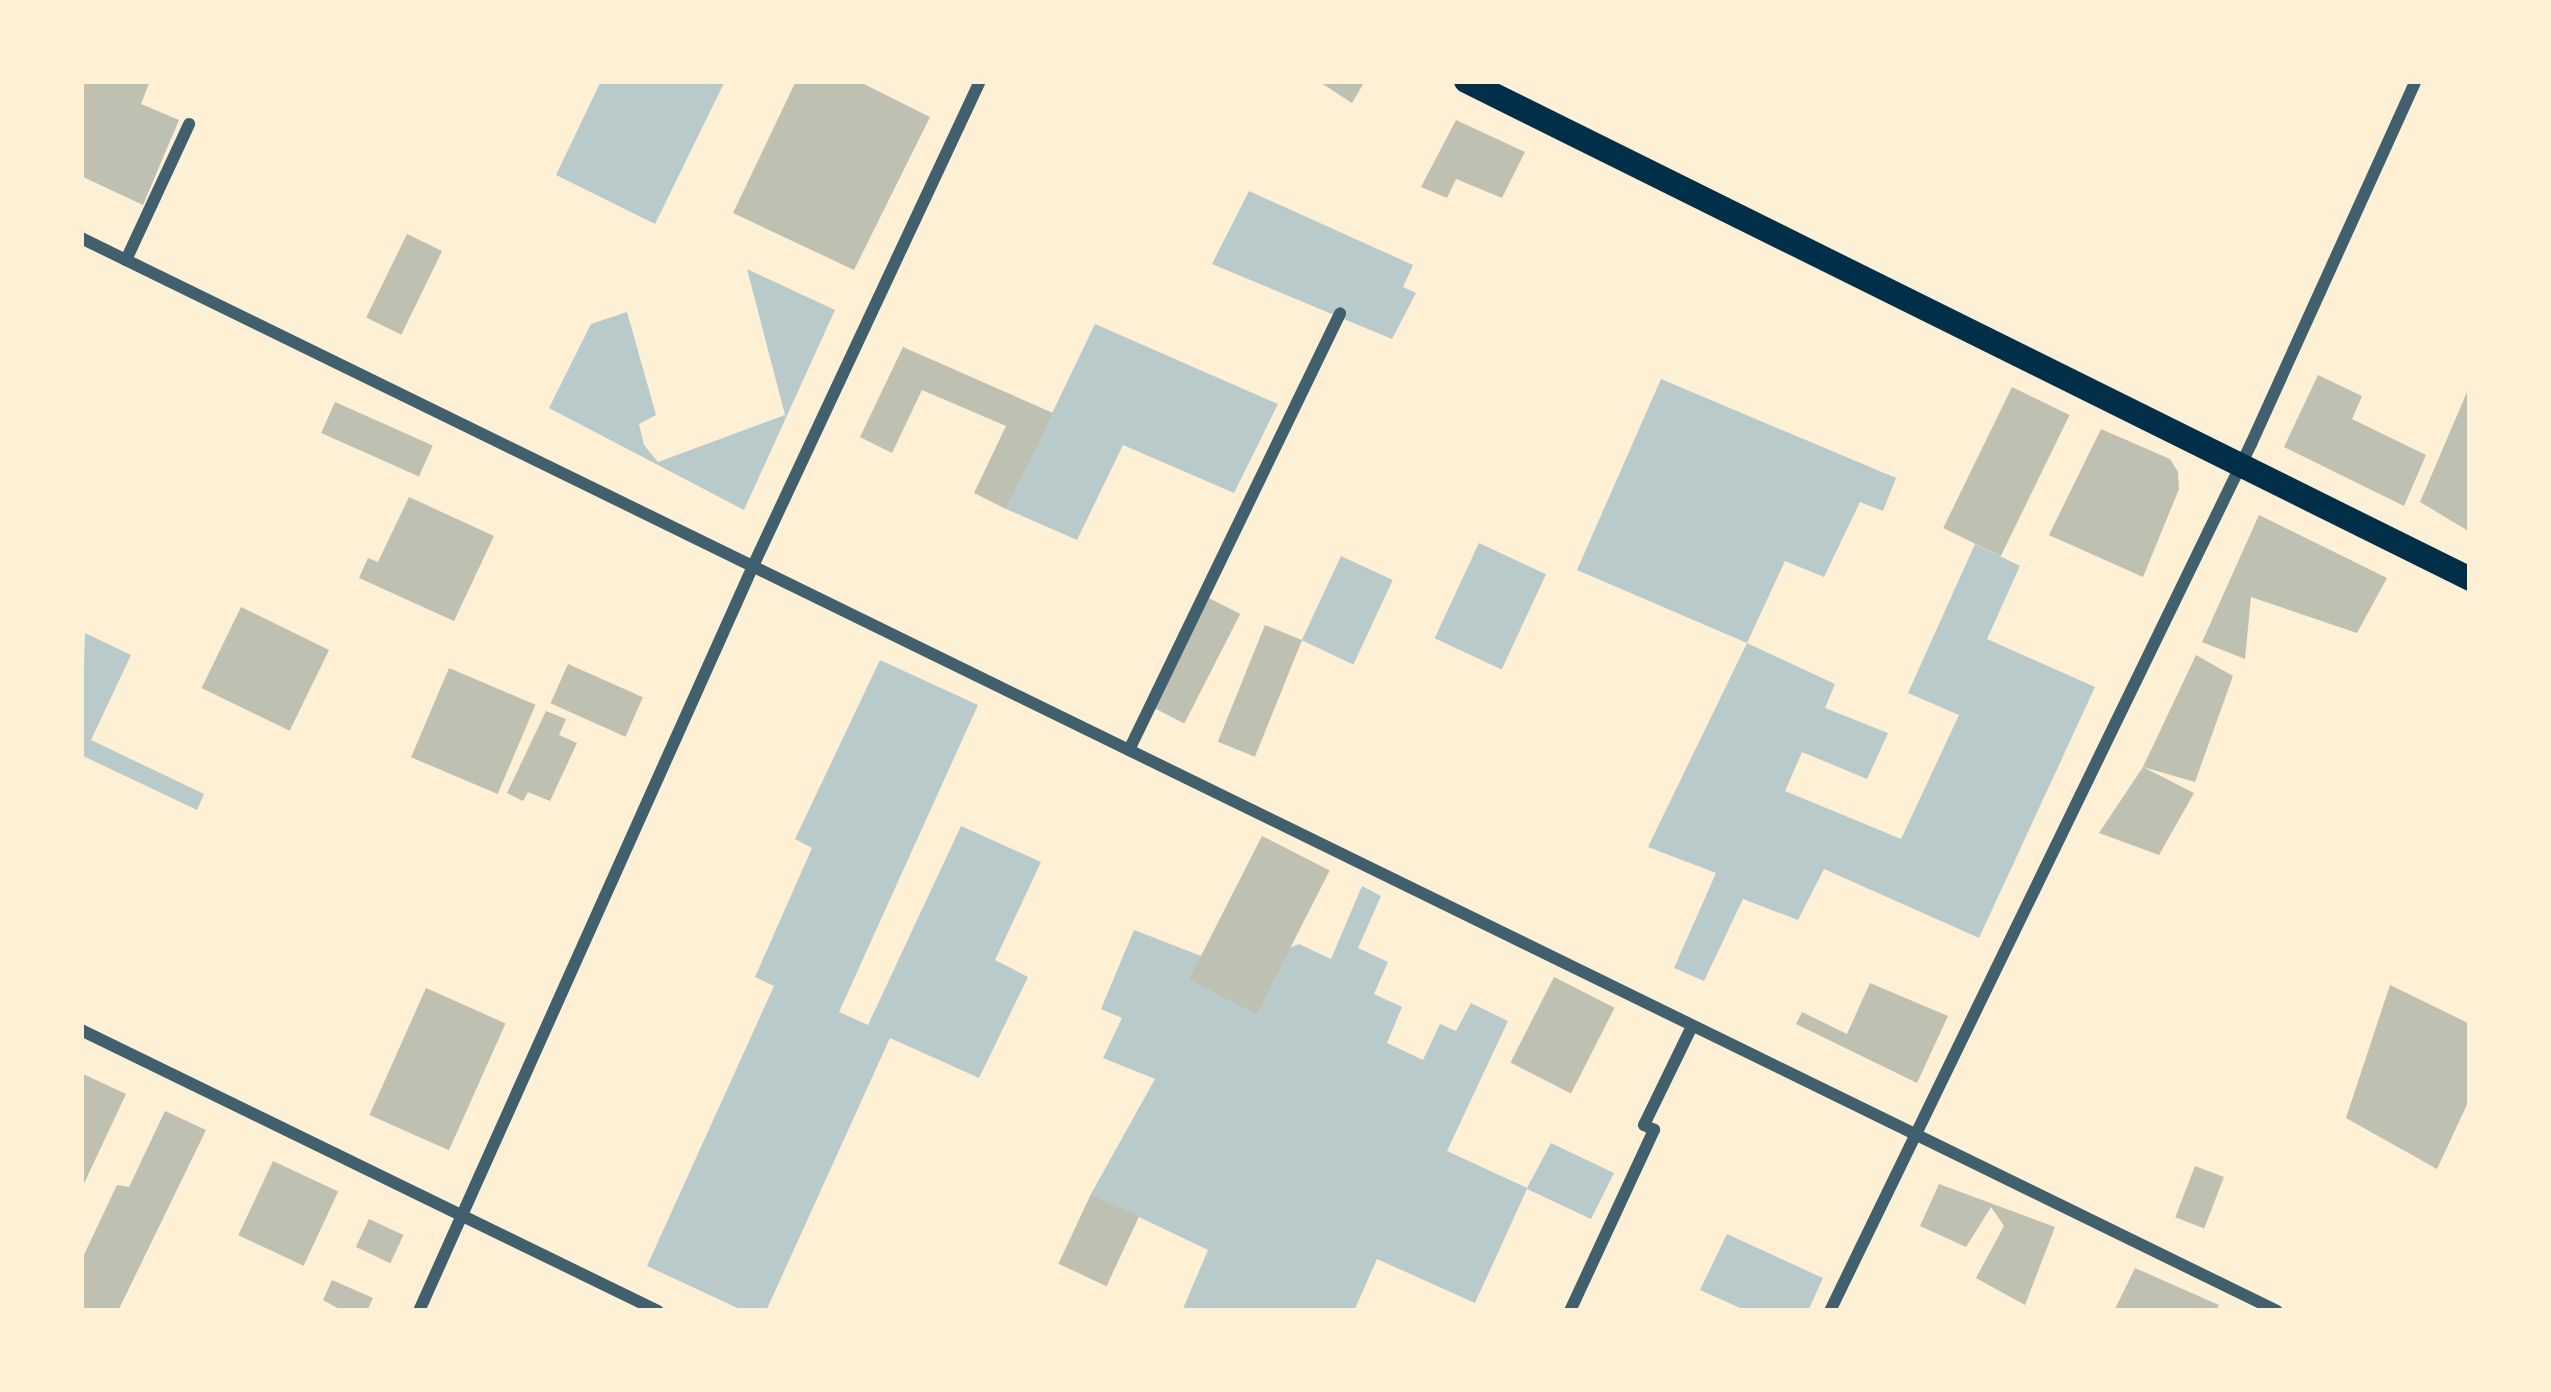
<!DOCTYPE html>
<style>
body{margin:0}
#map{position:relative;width:2551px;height:1392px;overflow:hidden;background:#fdf0d5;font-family:"Libre Baskerville",serif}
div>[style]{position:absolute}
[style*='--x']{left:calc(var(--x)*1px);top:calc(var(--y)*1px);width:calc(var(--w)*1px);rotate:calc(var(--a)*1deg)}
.green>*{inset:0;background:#b9caca;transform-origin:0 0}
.building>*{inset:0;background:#bec0b2;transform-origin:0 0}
.minor>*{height:12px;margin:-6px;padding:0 6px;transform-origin:6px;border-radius:6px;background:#3f606c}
.secondary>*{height:24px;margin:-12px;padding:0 12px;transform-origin:12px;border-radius:12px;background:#003049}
span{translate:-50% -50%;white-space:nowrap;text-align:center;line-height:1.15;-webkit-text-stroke:12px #fdf0d5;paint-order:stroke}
.frame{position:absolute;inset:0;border:84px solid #fdf0d5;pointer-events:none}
</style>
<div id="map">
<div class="green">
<div style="clip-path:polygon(601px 81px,725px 81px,655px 224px,556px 175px)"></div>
<div style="clip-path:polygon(1249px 191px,1413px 265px,1403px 287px,1416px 293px,1392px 339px,1212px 264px)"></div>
<div style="clip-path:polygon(747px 269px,835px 310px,744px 510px,549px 408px,591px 324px,627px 312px,656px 415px,639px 424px,644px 445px,658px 462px,785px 415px)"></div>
<div style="clip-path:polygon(1095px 324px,1278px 404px,1234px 493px,1123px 445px,1077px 540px,1006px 509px)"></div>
<div style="clip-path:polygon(1661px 379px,1896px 478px,1883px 511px,1860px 502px,1824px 577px,1785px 561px,1747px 643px,1835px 684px,1825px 708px,1888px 733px,1867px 779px,1802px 752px,1785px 791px,1901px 839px,1959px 715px,1908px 693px,1975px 544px,2020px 566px,1987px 639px,2095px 687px,1979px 938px,1824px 869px,1798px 920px,1743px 899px,1704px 981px,1674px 968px,1716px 873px,1648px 847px,1747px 643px,1577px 570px)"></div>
<div style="left:1479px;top:543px;width:74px;height:105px;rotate:25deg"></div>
<div style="left:1341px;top:556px;width:57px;height:93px;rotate:25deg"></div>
<div style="clip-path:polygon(85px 633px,131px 655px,91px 740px,204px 794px,197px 810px,81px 755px)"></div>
<div style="clip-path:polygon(880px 660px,978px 705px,839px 1012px,868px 1025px,961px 826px,1041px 862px,995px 960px,1028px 977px,979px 1078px,890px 1038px,766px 1311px,744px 1311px,647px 1266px,774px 986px,755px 977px,812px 848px,795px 839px)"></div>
<div style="clip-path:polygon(1362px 886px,1381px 896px,1358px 948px,1388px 962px,1374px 994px,1402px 1007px,1387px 1043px,1423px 1060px,1440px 1024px,1456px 1031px,1471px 1003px,1508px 1021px,1447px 1151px,1527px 1188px,1551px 1143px,1614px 1173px,1591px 1219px,1527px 1189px,1475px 1303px,1377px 1259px,1354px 1311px,1182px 1311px,1208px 1250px,1091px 1194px,1155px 1079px,1103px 1058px,1122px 1018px,1101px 1009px,1134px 930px,1209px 959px,1199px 984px,1299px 944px,1331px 959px)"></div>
<div style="clip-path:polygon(1727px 1234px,1823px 1278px,1808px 1311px,1747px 1311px,1700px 1290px)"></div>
</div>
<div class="building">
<div style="clip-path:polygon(81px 81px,150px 81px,141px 104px,179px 120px,143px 205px,81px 176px)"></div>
<div style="clip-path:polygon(796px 81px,858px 81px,930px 117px,854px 270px,733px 213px)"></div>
<div style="clip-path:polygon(1318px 81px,1365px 81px,1352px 103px)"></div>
<div style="clip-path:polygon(1456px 120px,1525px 152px,1502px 198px,1456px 179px,1447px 198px,1421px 187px)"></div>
<div style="left:407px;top:234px;width:39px;height:93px;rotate:26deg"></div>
<div style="clip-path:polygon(903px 347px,1053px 413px,1006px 509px,974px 493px,1006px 426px,922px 390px,892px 453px,860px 437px)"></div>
<div style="clip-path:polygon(2318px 375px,2362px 396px,2352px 419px,2426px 455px,2404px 506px,2284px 447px)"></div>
<div style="clip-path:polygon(2470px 385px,2470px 532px,2420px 502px)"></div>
<div style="left:2012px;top:387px;width:64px;height:157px;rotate:26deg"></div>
<div style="left:335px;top:402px;width:107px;height:34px;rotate:24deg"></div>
<div style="clip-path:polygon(2101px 429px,2170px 459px,2178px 472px,2179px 489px,2143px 577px,2049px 535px)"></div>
<div style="clip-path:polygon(409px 497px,494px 536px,454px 621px,359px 578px,368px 558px,378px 562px)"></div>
<div style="clip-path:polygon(2259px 515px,2387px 578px,2357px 633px,2251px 597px,2245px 659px,2202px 642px)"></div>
<div style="left:1209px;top:598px;width:35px;height:123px;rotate:27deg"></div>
<div style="left:241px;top:607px;width:98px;height:90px;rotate:26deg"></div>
<div style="left:1265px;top:625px;width:40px;height:126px;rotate:22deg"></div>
<div style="clip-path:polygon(2196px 655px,2233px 676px,2195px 782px,2143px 767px,2194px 793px,2159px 855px,2099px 833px,2143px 767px)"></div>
<div style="left:568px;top:664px;width:82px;height:43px;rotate:24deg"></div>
<div style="left:449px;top:668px;width:94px;height:97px;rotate:23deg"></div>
<div style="clip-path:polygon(546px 711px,566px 719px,559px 735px,577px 743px,550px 801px,528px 792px,523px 801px,507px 793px)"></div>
<div style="left:1262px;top:836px;width:76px;height:161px;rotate:27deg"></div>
<div style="left:1554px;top:977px;width:68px;height:96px;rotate:27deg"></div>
<div style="clip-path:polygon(1870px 983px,1948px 1016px,1917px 1083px,1796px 1024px,1802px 1012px,1847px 1034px)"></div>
<div style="clip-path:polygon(2390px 985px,2470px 1024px,2470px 1098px,2437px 1169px,2346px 1118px)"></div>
<div style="left:426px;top:988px;width:87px;height:139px;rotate:24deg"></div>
<div style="clip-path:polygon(81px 1073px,126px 1094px,81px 1190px)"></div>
<div style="clip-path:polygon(165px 1111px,206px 1130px,118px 1311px,81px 1311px,81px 1261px,117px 1185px,129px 1187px)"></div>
<div style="left:273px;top:1161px;width:72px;height:82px;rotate:25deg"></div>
<div style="left:2195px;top:1166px;width:31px;height:55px;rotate:21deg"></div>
<div style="clip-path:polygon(1939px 1184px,2055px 1227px,2025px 1305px,1976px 1278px,2004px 1226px,1991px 1207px,1966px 1247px,1920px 1226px)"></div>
<div style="left:1091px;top:1194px;width:53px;height:77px;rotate:25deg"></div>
<div style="left:369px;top:1219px;width:38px;height:31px;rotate:25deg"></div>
<div style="clip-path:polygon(2135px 1268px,2219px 1305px,2216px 1311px,2114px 1311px)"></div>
<div style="clip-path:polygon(332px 1280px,373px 1298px,367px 1311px,343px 1311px,323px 1300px)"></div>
</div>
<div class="minor">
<div style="--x:81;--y:238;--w:2444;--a:26.04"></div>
<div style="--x:126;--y:260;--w:150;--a:-65.1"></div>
<div style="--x:1129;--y:750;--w:485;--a:-64.2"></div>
<div style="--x:81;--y:1030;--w:642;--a:25.97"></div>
<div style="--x:419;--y:1311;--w:816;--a:-65.85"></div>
<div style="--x:753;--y:566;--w:535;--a:-64.92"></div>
<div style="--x:1570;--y:1311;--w:200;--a:-65.1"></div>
<div style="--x:1654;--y:1130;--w:11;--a:-153"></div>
<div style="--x:1644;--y:1125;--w:108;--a:-64.1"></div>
<div style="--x:1830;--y:1311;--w:964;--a:-64.1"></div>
<div style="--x:2251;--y:444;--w:399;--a:-65.6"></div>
</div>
<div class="secondary">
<div style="--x:1466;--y:81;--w:1121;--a:26.38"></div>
</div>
<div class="frame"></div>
</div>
